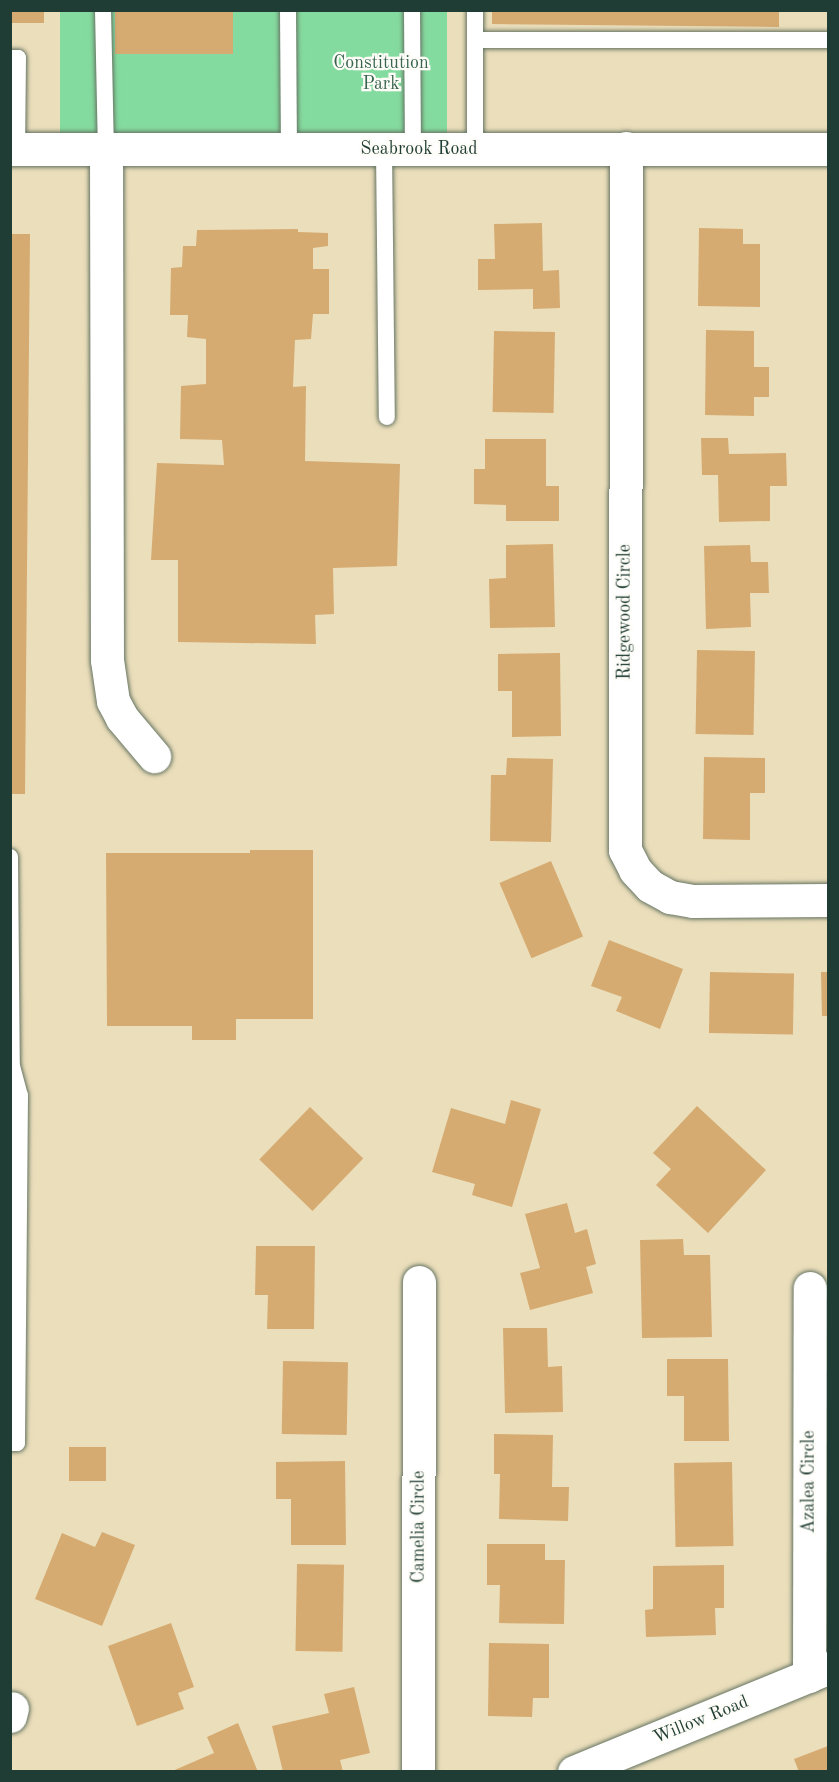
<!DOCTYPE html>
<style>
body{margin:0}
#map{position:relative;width:839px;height:1782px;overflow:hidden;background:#ebdebb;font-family:"Old Standard TT",serif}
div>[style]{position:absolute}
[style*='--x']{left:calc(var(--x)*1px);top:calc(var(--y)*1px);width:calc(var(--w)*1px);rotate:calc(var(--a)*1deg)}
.green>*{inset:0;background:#84db9f;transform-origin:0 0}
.building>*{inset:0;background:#d6ab71;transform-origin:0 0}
.roads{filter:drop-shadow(0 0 2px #667563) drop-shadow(0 0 2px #667563)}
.service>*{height:16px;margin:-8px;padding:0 8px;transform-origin:8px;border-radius:8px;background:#fff}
.minor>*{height:33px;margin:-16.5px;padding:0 16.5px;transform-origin:16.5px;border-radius:16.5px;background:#fff}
span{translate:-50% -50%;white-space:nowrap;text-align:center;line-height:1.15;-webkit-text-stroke:4.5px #fdfcf7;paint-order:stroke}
.park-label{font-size:18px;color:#38644f}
.street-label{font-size:18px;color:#1f3d34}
.frame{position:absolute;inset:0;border:12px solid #1f3d34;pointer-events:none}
</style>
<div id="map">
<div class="green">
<div style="left:60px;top:11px;width:387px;height:126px"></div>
</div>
<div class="building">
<div style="left:10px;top:10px;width:34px;height:13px"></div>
<div style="left:115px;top:10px;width:118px;height:44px"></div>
<div style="clip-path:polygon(492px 10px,779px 10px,779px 27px,492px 24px)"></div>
<div style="clip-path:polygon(542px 223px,543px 271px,559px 270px,560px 308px,533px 309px,533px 289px,478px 290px,478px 259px,495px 259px,494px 224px)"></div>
<div style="clip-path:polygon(699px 228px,743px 229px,743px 244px,760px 244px,760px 307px,698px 306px)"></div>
<div style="clip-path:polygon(298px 229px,298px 232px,328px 233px,328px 246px,313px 248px,313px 269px,329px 269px,329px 314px,313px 314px,311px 339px,295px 340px,293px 387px,306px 386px,305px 461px,400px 464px,397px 566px,333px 568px,334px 614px,315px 615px,316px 644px,178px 642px,178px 560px,151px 560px,157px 463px,224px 465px,222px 440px,180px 439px,181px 386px,206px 384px,206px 339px,187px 337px,188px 315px,170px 315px,171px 268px,182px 267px,183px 246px,196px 246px,197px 230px)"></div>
<div style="clip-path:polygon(10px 234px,30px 234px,25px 794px,10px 794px)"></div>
<div style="clip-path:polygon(706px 330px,754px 331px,754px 367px,769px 367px,769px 397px,754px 397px,754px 416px,705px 415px)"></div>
<div style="left:494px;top:331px;width:61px;height:81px;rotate:1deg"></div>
<div style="clip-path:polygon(701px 438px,728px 438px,729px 454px,786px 453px,787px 486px,770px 486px,770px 521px,719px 522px,718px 475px,702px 475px)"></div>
<div style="clip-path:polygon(485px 439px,546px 439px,546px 486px,559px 486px,559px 521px,506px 521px,506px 505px,474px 504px,474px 469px,485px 469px)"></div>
<div style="clip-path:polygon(553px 544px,555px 627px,490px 628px,489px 579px,506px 578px,506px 545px)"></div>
<div style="clip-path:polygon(750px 545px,751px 562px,768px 562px,769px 593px,750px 593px,751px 627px,706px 629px,704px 546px)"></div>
<div style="left:697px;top:650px;width:58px;height:84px;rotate:1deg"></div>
<div style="clip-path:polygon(560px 653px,561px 736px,512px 737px,512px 691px,498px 691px,498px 654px)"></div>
<div style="clip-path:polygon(704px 757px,765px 758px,765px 793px,750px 793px,750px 840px,703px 839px)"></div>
<div style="clip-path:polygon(507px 758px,553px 759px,551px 842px,490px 841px,491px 775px,506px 775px)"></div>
<div style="clip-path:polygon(250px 850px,313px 850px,313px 1019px,236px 1019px,236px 1040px,192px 1040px,192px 1026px,107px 1026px,106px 853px,250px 853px)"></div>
<div style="left:551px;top:861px;width:82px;height:56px;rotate:67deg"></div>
<div style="clip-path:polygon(609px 940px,683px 969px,660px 1029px,616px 1011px,622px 997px,591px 986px)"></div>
<div style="left:710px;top:972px;width:84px;height:61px;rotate:1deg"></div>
<div style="clip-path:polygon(821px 972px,828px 972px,828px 1016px,822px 1016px)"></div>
<div style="clip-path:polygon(511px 1100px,541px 1109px,512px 1207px,472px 1195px,475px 1184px,432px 1172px,451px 1108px,505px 1124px)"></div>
<div style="clip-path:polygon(697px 1106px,766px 1170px,708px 1233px,656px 1185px,671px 1169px,653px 1153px)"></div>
<div style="left:310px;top:1107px;width:74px;height:73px;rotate:44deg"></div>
<div style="clip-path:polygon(567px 1203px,575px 1233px,587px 1229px,596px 1264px,586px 1267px,593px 1293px,530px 1310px,520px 1273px,540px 1268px,525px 1214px)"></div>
<div style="clip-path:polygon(683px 1239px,684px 1255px,710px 1255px,712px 1337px,642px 1338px,640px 1240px)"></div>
<div style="clip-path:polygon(256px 1246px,315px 1246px,314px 1329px,267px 1329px,268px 1295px,255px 1295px)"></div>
<div style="clip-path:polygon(503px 1328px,547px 1328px,548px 1367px,562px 1366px,563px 1412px,505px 1413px)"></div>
<div style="clip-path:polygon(667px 1359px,728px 1359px,729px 1441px,684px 1441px,684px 1396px,667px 1396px)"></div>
<div style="left:283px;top:1361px;width:65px;height:73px;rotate:1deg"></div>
<div style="clip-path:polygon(494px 1434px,553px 1435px,552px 1487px,569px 1487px,568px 1521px,499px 1519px,500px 1474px,494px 1474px)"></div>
<div style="left:69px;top:1447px;width:37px;height:34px"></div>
<div style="clip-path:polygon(345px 1461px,346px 1545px,291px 1545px,291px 1499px,276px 1499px,276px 1462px)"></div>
<div style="left:732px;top:1462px;width:84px;height:58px;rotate:89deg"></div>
<div style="clip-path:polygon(102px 1532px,135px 1545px,102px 1626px,35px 1599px,62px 1533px,95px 1547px)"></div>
<div style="clip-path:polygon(487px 1544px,545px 1544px,545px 1560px,565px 1560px,564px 1624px,499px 1623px,500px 1585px,487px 1585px)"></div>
<div style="left:297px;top:1564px;width:47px;height:87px;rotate:1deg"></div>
<div style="clip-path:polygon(724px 1565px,724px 1608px,715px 1608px,716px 1635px,646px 1637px,645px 1610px,653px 1609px,653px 1566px)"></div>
<div style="clip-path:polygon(171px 1623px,194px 1687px,178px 1693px,184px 1709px,137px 1726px,108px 1646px)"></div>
<div style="clip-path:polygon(489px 1643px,549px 1644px,549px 1698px,533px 1698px,532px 1717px,488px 1716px)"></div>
<div style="clip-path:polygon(354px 1687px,370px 1753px,340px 1760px,343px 1772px,283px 1772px,272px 1726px,329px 1713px,324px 1694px)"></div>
<div style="clip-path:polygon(238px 1723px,258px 1772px,170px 1772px,214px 1753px,207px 1737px)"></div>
<div style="clip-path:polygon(828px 1746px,828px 1772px,799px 1772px,794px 1759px)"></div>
</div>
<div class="roads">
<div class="service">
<div style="--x:103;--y:10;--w:138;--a:88.8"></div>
<div style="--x:288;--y:10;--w:139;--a:89.6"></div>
<div style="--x:412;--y:10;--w:139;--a:89.6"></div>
<div style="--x:475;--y:40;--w:353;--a:0"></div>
<div style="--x:10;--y:58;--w:8;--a:0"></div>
<div style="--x:18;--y:58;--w:91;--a:90.6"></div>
<div style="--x:475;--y:148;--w:138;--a:-90"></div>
<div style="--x:384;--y:149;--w:268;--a:89.4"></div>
<div style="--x:10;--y:857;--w:209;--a:89.5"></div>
<div style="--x:12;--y:1066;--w:30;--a:75"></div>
<div style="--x:20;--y:1095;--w:348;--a:90.5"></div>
<div style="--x:17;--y:1443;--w:7;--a:180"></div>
</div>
<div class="minor">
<div style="--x:106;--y:148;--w:512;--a:89.89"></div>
<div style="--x:107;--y:660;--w:41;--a:81.7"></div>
<div style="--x:113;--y:701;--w:19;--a:62"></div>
<div style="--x:122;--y:718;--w:50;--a:49.9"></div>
<div style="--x:626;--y:148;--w:702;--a:90.08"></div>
<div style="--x:625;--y:850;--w:22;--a:63"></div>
<div style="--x:635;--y:870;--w:22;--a:47"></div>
<div style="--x:650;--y:886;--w:23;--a:29"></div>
<div style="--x:670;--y:897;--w:23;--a:10"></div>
<div style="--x:693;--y:901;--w:135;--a:-0.4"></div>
<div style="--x:10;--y:149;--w:818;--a:0"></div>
<div style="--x:809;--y:1676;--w:388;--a:-89.9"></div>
<div style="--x:10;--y:1716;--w:8;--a:-76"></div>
<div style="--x:418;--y:1772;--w:490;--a:-89.9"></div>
<div style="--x:574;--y:1772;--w:274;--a:-22.3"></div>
</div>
</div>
<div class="park-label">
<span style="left:381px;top:74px">Constitution<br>Park</span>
</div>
<div class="street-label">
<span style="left:419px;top:149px">Seabrook Road</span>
<span style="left:625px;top:612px;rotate:-90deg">Ridgewood Circle</span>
<span style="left:809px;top:1482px;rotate:-90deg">Azalea Circle</span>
<span style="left:419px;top:1527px;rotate:-90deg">Camelia Circle</span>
<span style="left:701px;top:1720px;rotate:-22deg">Willow Road</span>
</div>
<div class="frame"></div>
</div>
